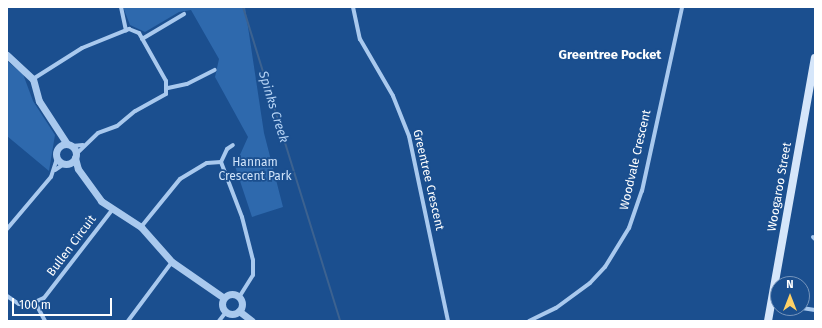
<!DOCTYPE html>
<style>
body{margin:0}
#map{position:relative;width:822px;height:328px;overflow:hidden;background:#1b4f8f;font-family:"Fira Sans",sans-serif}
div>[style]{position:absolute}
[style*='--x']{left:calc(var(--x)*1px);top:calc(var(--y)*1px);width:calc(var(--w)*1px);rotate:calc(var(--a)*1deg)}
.green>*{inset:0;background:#2e69ad}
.stream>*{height:2px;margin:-1px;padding:0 1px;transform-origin:1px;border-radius:1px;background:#3c6290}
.minor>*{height:4px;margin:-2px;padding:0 2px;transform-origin:2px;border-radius:2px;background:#a9c9ee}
.tertiary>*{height:7px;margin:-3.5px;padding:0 3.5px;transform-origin:3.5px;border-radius:3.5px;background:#a9c9ee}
.tertiary>.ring{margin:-3.5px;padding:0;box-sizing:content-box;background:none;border:7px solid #a9c9ee;border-radius:50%}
.secondary>*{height:8px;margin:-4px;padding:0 4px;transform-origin:4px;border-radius:4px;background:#d6e6fa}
span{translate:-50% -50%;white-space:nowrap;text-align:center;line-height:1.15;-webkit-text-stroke:3.5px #1b4f8f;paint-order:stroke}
.street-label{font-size:12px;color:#fff}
.park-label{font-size:12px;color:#cfe3fa}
.neighbourhood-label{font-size:13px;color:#fff;font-weight:700}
.water-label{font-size:13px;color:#b5d3f5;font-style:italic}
.frame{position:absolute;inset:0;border:8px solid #fff;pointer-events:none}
.north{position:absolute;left:770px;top:276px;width:40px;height:40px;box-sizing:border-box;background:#1b4f8f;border:1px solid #7695bc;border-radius:50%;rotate:0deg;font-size:11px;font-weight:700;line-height:16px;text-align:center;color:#fff}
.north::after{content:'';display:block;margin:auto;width:14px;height:18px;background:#ffd166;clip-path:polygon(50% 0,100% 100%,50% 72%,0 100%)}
.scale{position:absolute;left:12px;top:298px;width:100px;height:18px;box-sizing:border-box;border:2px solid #fff;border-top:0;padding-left:5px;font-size:12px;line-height:14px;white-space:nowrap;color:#fff;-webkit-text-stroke:3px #1b4f8f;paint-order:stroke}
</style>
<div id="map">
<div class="green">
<div style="clip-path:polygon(123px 7px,245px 7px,264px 133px,283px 207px,252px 217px,235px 166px,248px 137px,215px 77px,219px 59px,191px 10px,179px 12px,145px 32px,130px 25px)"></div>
<div style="clip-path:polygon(7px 61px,23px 74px,33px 101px,55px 135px,49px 171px,7px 136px)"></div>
</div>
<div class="stream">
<div style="--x:243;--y:7;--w:329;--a:72.8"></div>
</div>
<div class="minor">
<div style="--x:121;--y:7;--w:24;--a:78"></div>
<div style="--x:353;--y:7;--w:33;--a:78"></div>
<div style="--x:360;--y:39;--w:66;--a:59.9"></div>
<div style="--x:393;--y:96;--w:43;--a:68.2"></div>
<div style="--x:409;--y:136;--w:189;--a:78.1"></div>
<div style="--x:142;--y:39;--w:49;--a:-30.8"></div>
<div style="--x:33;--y:79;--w:58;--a:-32.3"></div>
<div style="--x:82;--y:48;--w:51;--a:-22"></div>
<div style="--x:129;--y:29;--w:11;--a:22"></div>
<div style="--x:139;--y:33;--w:55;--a:60.6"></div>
<div style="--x:166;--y:81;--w:13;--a:90"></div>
<div style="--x:166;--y:94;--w:35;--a:151"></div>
<div style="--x:135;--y:111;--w:23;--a:140"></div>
<div style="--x:117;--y:126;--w:20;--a:160"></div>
<div style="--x:98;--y:133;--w:30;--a:136"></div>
<div style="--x:168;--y:88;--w:19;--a:-12"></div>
<div style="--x:187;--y:84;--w:31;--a:-27"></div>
<div style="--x:72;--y:146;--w:11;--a:-5"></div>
<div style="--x:221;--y:162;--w:14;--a:-65"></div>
<div style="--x:227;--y:149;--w:7;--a:-34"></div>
<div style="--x:55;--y:170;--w:11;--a:-34"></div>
<div style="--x:141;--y:227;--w:62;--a:-50.9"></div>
<div style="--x:180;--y:179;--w:31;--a:-31"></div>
<div style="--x:207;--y:163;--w:14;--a:-4"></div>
<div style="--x:221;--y:162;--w:59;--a:69.1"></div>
<div style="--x:242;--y:217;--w:44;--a:75.7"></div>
<div style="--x:253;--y:260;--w:15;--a:90"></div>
<div style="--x:253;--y:275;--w:26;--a:122"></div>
<div style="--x:7;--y:229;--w:68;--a:-49.8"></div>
<div style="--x:51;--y:177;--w:19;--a:-72"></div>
<div style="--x:813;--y:237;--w:3;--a:45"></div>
<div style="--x:7;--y:296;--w:14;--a:34"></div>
<div style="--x:19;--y:304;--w:9;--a:6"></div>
<div style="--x:28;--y:305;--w:17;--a:-24"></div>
<div style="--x:44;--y:298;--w:111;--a:-52.3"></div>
<div style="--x:36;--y:304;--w:19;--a:62"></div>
<div style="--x:802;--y:308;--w:13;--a:9"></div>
<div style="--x:128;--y:321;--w:74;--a:-53.3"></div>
<div style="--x:219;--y:321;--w:11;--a:-52"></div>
<div style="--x:529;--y:321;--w:30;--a:-26"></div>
<div style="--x:556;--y:308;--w:42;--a:-36.3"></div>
<div style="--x:590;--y:283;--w:22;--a:-47"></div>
<div style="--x:605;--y:267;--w:46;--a:-58.4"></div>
<div style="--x:629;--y:228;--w:39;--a:-71"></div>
<div style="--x:642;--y:191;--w:188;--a:-77.7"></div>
</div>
<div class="tertiary">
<div style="--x:7;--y:55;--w:35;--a:43"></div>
<div style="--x:33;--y:79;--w:23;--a:75"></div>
<div style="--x:39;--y:101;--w:51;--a:56.9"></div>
<div class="ring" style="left:56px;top:144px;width:13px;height:13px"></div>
<div style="--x:75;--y:158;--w:11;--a:75"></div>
<div style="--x:78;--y:169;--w:39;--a:54"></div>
<div style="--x:101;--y:201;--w:48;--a:33"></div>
<div style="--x:141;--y:227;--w:47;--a:48.5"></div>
<div style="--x:172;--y:262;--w:63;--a:34.7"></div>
<div class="ring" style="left:222px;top:294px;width:13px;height:13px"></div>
<div style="--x:239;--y:311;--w:16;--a:38"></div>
</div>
<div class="secondary">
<div style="--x:768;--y:321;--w:267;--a:-79.9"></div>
</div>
<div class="street-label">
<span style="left:636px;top:160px;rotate:-77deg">Woodvale Crescent</span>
<span style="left:428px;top:180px;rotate:77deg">Greentree Crescent</span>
<span style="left:780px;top:187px;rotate:-80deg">Woogaroo Street</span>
<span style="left:72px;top:246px;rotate:-53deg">Bullen Circuit</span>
</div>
<div class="park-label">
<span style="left:255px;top:170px">Hannam<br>Crescent Park</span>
</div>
<div class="neighbourhood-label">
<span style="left:610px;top:55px">Greentree Pocket</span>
</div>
<div class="water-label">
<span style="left:273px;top:107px;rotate:73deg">Spinks Creek</span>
</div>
<div class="frame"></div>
<div class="north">N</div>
<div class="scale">100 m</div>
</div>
